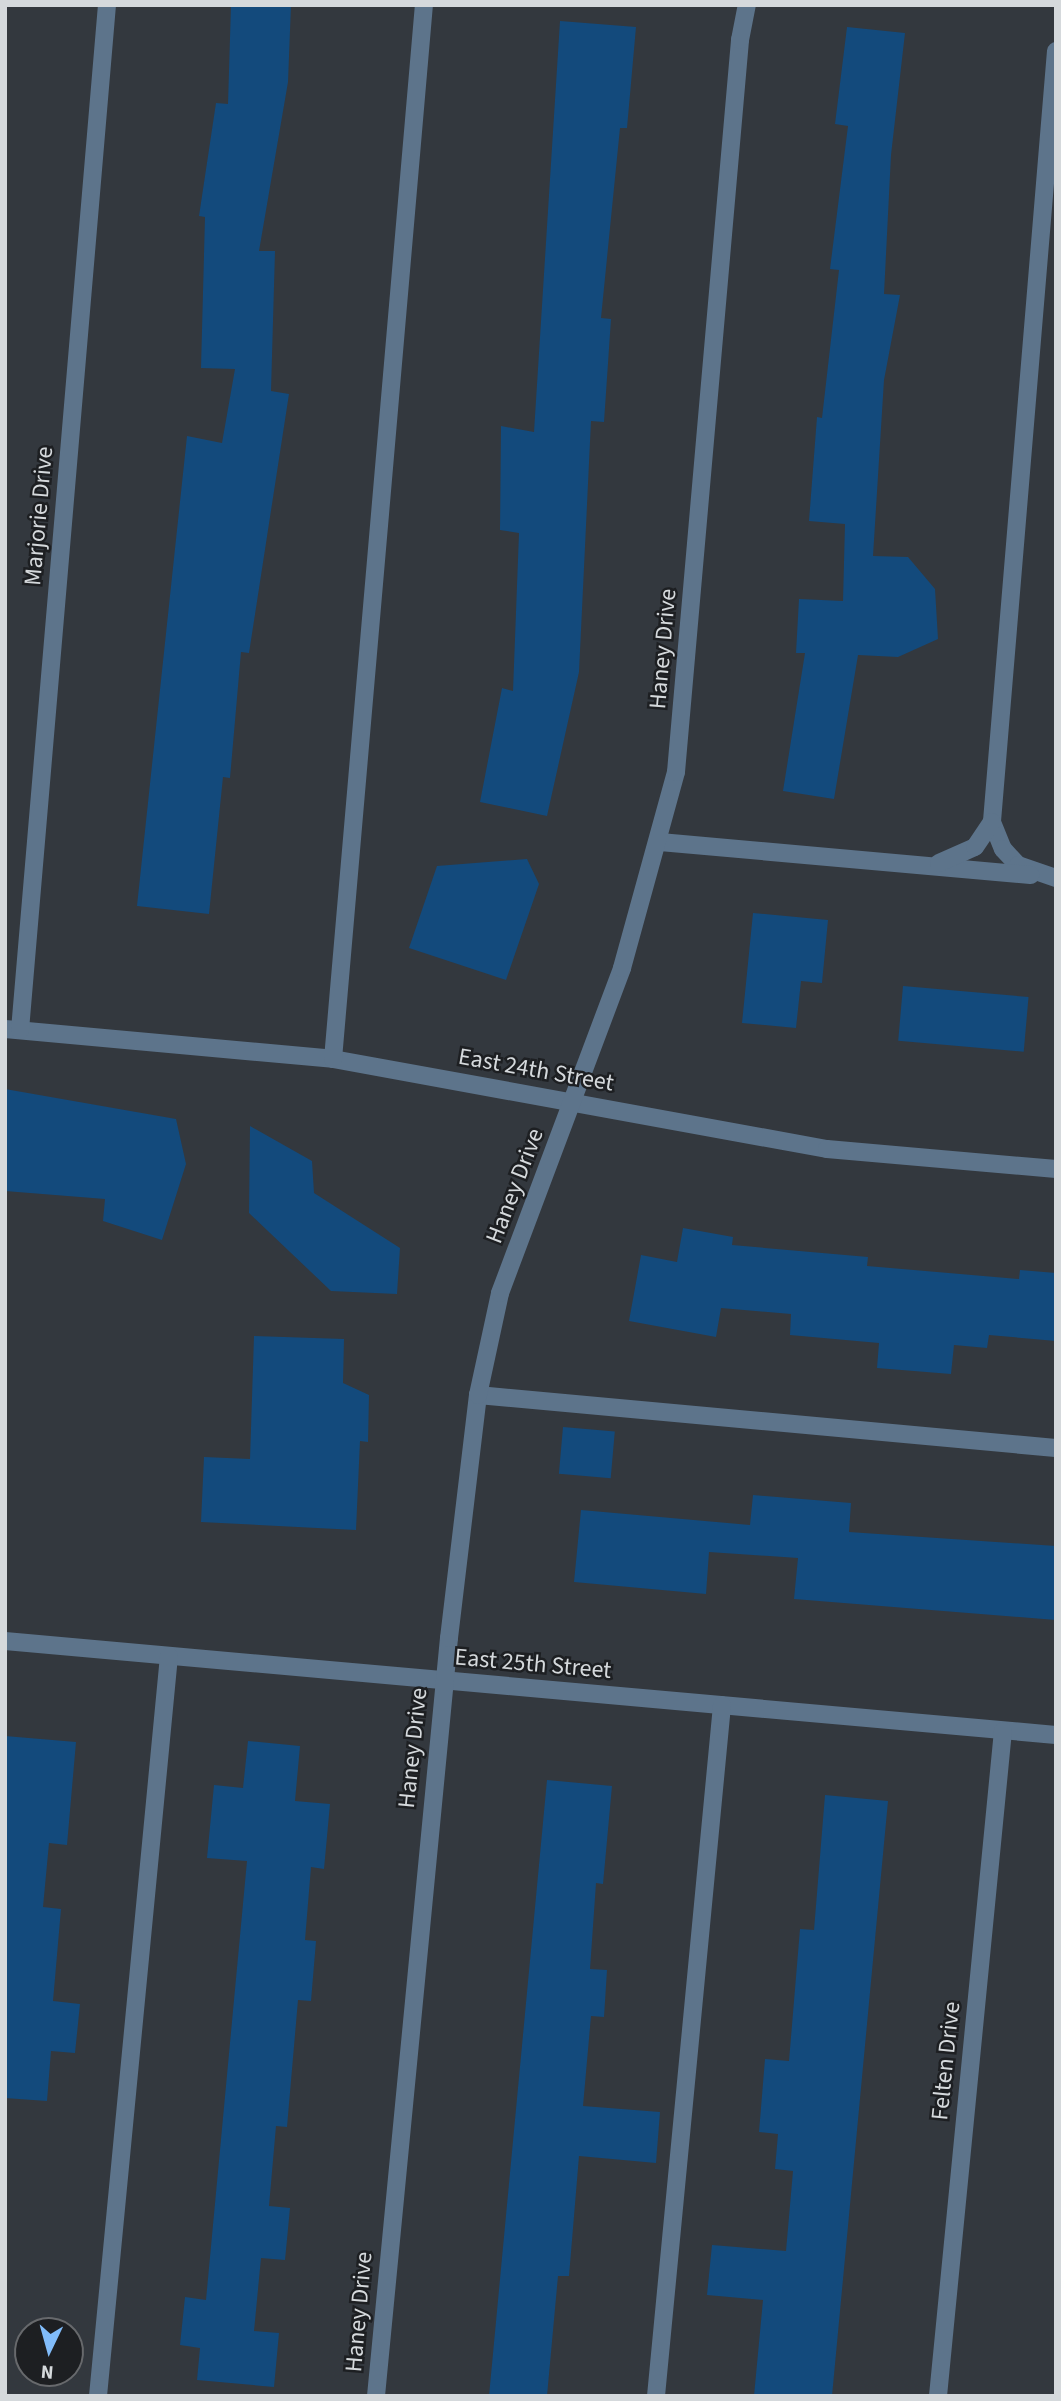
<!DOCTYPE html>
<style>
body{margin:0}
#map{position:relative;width:1061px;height:2401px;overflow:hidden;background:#33383e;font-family:"Source Sans 3",sans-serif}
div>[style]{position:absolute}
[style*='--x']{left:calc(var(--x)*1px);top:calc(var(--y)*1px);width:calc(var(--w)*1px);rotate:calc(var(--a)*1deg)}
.building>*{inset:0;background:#134a7c;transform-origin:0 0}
.minor>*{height:18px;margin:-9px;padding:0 9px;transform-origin:9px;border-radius:9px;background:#5d748b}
span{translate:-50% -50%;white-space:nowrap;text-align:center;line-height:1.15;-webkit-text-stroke:5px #1d1f22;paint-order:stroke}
.street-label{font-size:24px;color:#d5d9dc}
.frame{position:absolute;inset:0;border:7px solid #d5d9dc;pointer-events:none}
.north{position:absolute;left:14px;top:2317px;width:70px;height:70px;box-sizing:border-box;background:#1d1f22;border:2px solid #67696c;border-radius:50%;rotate:185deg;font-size:19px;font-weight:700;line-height:28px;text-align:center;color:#d5d9dc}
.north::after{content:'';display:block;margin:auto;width:24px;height:32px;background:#81bcfa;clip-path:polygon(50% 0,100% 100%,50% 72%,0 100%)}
</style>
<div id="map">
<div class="building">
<div style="clip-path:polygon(231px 5px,291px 5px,288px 82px,259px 251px,275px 251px,271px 391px,289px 394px,249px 653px,241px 652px,230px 778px,223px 777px,209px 914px,137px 906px,187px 436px,222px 443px,235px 369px,201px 368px,205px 217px,199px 216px,216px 103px,228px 104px)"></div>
<div style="clip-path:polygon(560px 21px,636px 27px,627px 128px,620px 128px,601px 318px,611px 319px,604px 422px,591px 421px,579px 672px,547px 816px,480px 802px,502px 688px,513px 691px,519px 533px,500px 530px,501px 426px,534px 432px)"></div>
<div style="clip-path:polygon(847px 27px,905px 33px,891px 155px,884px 294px,900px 295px,884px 380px,873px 556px,908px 557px,935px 589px,938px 639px,898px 657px,858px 655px,834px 799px,783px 791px,805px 653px,796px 653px,799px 599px,843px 601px,845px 524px,809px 521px,817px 417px,822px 418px,839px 270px,830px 269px,848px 126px,835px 124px)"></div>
<div style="clip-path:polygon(527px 859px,539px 884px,506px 980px,409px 948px,437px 866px)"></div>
<div style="clip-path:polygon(753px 913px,828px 920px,822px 983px,801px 981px,796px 1028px,742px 1023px)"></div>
<div style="left:903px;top:986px;width:126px;height:55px;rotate:5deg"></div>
<div style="clip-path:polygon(5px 1089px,176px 1119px,186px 1164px,162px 1240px,103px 1221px,105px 1199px,5px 1191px)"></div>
<div style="clip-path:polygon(250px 1126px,312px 1161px,314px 1193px,400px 1248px,397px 1294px,331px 1291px,249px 1213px)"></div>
<div style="clip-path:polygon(683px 1228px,733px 1237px,732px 1245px,868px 1257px,867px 1266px,1019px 1279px,1020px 1270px,1056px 1273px,1056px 1341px,989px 1335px,987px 1348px,954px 1345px,951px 1374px,877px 1368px,879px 1343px,790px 1335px,791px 1314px,721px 1308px,716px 1337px,629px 1321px,641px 1255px,677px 1262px)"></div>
<div style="clip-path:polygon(254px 1336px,344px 1339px,343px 1383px,369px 1395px,368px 1442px,360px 1441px,356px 1530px,201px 1522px,204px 1457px,250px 1459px)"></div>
<div style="left:563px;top:1427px;width:52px;height:47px;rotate:5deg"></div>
<div style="clip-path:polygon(753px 1495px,851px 1503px,849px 1532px,1056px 1546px,1056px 1620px,794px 1599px,798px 1558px,709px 1552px,706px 1594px,574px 1582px,581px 1510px,750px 1525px)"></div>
<div style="clip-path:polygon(5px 1736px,76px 1742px,67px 1845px,49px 1843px,43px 1907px,61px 1909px,53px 2001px,80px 2004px,75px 2053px,51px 2051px,47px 2101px,5px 2098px)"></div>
<div style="clip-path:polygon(248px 1741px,300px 1746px,295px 1801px,330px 1804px,324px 1869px,311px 1867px,305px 1940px,316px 1941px,311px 2001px,298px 2000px,287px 2127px,276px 2126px,269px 2206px,290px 2208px,285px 2260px,261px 2258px,254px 2331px,279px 2333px,274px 2387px,197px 2380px,200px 2348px,180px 2345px,185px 2297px,206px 2300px,247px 1861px,207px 1858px,214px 1785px,243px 1788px)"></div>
<div style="clip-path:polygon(547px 1780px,612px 1786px,603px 1884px,596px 1883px,590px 1969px,607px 1970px,604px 2017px,591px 2016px,583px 2106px,660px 2112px,656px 2163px,579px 2156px,569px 2276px,558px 2276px,547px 2396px,489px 2396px)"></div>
<div style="clip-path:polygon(825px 1795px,888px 1801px,832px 2396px,754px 2396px,763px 2300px,707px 2295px,712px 2245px,786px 2251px,793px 2171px,775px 2169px,778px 2134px,759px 2132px,765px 2059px,789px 2061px,800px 1929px,814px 1930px)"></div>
</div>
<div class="minor">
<div style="--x:1056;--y:51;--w:774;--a:94.75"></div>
<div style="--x:992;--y:822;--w:29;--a:68"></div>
<div style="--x:1003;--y:849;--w:22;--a:47"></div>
<div style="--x:1018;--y:865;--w:40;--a:18.9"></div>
<div style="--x:660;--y:842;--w:372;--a:5.1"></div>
<div style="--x:939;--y:863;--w:39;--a:-24"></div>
<div style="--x:975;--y:847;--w:30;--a:-56"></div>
<div style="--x:5;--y:1029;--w:329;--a:5.2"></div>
<div style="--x:333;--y:1059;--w:502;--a:10.33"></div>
<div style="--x:827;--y:1149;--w:230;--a:5"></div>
<div style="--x:20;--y:1030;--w:1029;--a:-85.15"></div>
<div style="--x:333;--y:1059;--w:1058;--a:-85.07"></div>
<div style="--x:478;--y:1395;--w:580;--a:5.24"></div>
<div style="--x:5;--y:1641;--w:1055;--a:5.11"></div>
<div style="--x:98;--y:2396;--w:743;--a:-84.52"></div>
<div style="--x:376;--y:2396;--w:762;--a:-84.5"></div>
<div style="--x:449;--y:1638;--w:245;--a:-83.2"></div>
<div style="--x:478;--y:1395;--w:104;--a:-77.8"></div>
<div style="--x:500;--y:1293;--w:347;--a:-69.4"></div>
<div style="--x:622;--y:968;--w:203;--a:-74.6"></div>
<div style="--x:676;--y:772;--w:735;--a:-85"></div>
<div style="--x:740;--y:40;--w:36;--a:-79"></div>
<div style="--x:656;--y:2396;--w:694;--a:-84.54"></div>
<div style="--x:938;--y:2396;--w:668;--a:-84.42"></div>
</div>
<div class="street-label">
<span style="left:39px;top:516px;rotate:-85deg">Marjorie Drive</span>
<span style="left:663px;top:649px;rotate:-85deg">Haney Drive</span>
<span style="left:536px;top:1070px;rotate:10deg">East 24th Street</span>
<span style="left:515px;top:1186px;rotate:-69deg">Haney Drive</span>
<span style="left:533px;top:1664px;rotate:5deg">East 25th Street</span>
<span style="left:413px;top:1748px;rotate:-84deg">Haney Drive</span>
<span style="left:946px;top:2061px;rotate:-84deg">Felten Drive</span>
<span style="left:359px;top:2312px;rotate:-85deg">Haney Drive</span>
</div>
<div class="frame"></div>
<div class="north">N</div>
</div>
